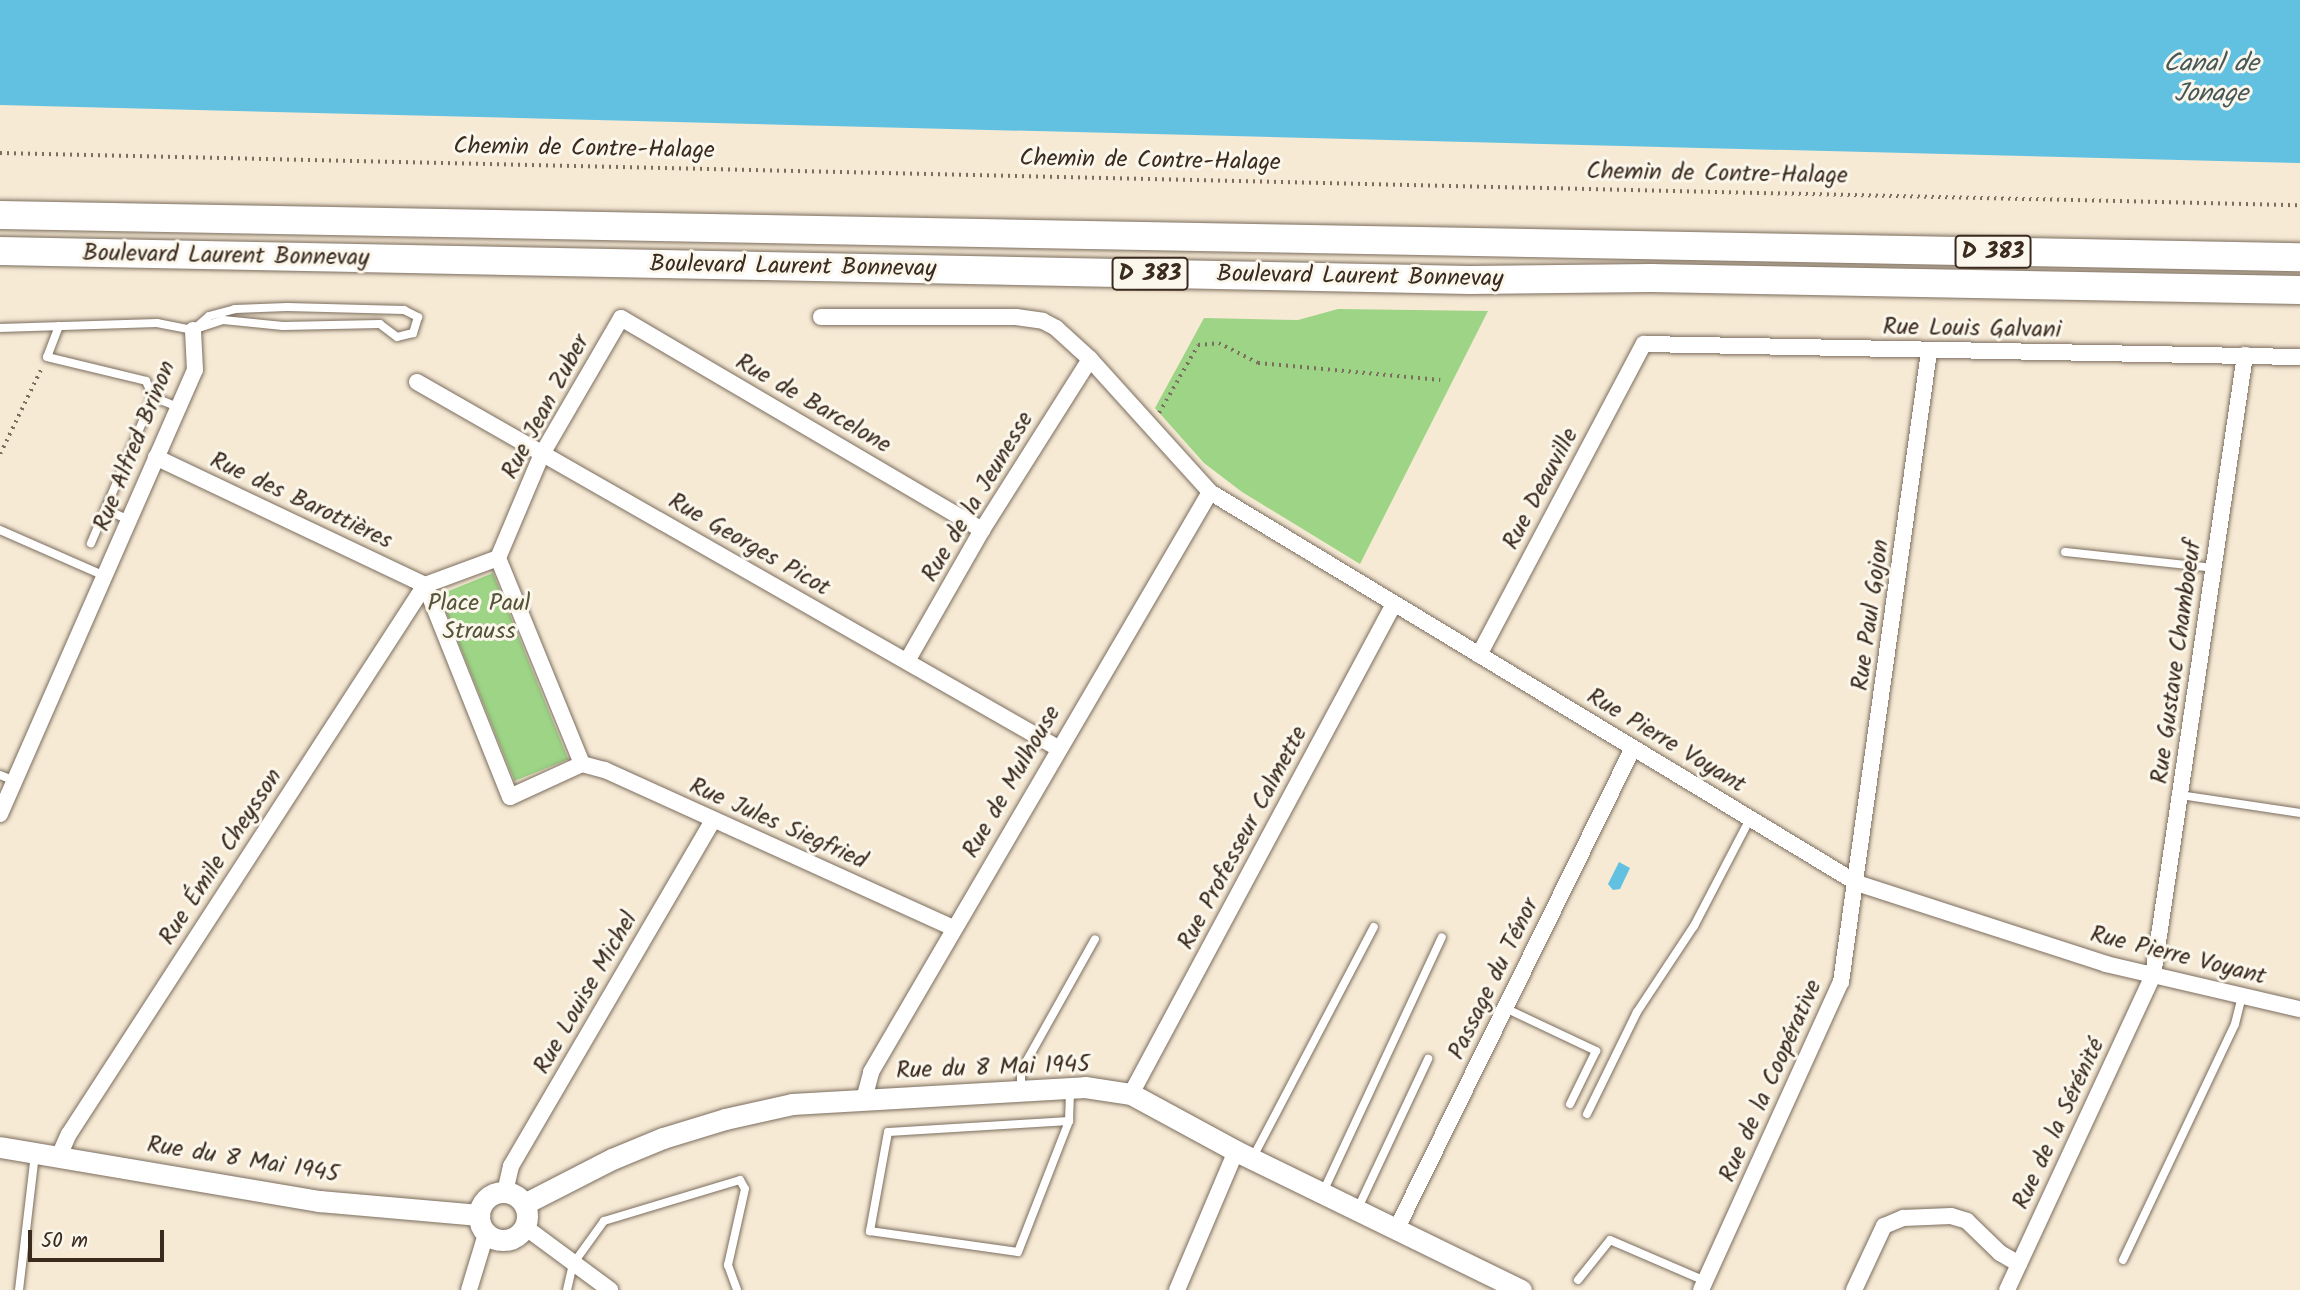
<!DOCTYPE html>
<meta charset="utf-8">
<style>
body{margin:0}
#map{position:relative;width:2300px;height:1290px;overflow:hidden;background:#f6ead5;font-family:Kalam,sans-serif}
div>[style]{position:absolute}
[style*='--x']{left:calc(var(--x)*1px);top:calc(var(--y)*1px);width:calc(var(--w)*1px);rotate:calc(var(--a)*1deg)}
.green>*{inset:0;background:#9dd486;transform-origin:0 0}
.water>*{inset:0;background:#62c1e0}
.path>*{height:3.5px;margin-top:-1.75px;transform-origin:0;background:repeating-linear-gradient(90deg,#7c6d5e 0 2px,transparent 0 7px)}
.roads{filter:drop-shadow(0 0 2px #7c6d5e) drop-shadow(0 0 2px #7c6d5e)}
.lane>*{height:8px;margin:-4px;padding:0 4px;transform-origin:4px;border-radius:4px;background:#fff}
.street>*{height:16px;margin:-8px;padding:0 8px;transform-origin:8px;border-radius:8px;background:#fff}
.secondary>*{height:21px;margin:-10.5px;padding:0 10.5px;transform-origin:10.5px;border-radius:10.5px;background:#fff}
.secondary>.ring{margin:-10.5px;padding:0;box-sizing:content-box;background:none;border:21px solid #fff;border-radius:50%}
.highway>*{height:28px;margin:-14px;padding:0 14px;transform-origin:14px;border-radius:14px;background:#fff}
span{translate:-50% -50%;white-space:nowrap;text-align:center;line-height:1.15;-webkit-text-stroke:6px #fbf7ec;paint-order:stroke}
.shield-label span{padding:2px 5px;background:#fbf7ec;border:2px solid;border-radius:5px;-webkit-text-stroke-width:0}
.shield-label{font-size:23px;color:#3b2a1e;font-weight:700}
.street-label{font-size:24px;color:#3b2a1e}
.park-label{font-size:24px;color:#545438}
.water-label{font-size:26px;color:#475758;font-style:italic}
.scale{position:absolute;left:28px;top:1230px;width:136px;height:32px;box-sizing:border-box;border:4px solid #3b2a1e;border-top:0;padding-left:9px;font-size:21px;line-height:24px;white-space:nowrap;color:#3b2a1e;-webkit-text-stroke:5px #fbf7ec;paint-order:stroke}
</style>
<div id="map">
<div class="green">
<div style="clip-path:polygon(1338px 309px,1488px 311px,1360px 564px,1242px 492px,1204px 463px,1155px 408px,1204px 318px,1298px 320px)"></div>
<div style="left:493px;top:573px;width:201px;height:58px;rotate:68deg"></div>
</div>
<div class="water">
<div style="clip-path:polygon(0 0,2300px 0,2300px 163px,0 105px)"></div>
<div style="clip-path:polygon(1619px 862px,1630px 868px,1620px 889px,1613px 890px,1608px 884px)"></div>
</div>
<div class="path">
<div style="--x:0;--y:153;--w:2301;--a:1.3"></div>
<div style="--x:1159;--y:413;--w:78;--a:-60.2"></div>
<div style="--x:1198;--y:345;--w:21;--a:-5"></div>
<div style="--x:1219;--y:343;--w:44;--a:27.1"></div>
<div style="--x:1258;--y:363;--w:183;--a:5.3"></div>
<div style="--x:0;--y:454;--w:97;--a:-64.2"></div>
</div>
<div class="roads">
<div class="lane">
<div style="--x:287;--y:307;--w:117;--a:1.5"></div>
<div style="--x:404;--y:310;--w:16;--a:27"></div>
<div style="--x:418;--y:317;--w:17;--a:107"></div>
<div style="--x:413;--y:333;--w:16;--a:166"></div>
<div style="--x:397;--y:337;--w:21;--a:-143"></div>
<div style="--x:380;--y:324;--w:97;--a:178.8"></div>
<div style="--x:283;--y:326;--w:60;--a:-174.3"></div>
<div style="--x:223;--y:320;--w:32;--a:162"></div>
<div style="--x:193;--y:330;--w:21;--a:-41"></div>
<div style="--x:209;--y:316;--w:27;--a:-15"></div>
<div style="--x:235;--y:309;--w:52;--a:-2.2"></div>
<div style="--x:59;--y:326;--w:33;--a:111"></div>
<div style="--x:47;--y:357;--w:102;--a:13.6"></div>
<div style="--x:146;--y:381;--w:17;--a:66"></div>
<div style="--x:153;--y:397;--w:159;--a:113"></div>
<div style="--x:0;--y:328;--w:157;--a:-1.8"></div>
<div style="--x:157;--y:323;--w:37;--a:11"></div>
<div style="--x:153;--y:397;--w:29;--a:22"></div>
<div style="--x:105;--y:509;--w:26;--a:25"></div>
<div style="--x:0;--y:530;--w:115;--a:23.7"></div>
<div style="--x:2065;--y:552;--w:150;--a:6.1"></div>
<div style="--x:0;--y:775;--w:16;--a:22"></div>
<div style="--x:2180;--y:795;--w:121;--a:8.5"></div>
<div style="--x:1505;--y:1008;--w:101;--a:25.3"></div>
<div style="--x:1596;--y:1051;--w:59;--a:116.1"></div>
<div style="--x:1021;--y:1088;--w:17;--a:-90"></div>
<div style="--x:1021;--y:1071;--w:151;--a:-60.7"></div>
<div style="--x:1587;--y:1114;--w:114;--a:-63.9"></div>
<div style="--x:1637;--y:1012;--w:103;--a:-56.5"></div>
<div style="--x:1694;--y:926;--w:121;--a:-62.4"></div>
<div style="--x:1069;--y:1121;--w:181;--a:176.5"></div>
<div style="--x:888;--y:1132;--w:101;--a:100.3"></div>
<div style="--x:870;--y:1231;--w:149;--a:8.1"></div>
<div style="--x:1018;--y:1252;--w:141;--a:-68.7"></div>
<div style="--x:1069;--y:1121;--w:33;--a:-88"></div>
<div style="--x:1252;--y:1159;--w:262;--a:-62.3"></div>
<div style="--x:1323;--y:1192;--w:281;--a:-65"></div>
<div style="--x:1358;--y:1208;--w:165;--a:-64.8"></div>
<div style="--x:2123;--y:1260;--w:261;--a:-64.6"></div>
<div style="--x:2235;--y:1024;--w:29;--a:-76"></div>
<div style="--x:1578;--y:1280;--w:51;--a:-51.3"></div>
<div style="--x:1610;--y:1240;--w:103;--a:23.3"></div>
<div style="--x:19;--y:1290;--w:137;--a:-83.3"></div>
<div style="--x:567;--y:1290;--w:27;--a:-77"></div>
<div style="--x:573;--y:1264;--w:53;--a:-54.2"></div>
<div style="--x:604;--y:1221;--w:142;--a:-16.8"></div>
<div style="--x:740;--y:1180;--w:10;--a:61"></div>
<div style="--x:745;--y:1189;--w:78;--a:102.6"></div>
<div style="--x:728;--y:1265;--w:27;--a:70"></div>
</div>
<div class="street">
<div style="--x:821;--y:317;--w:195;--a:0"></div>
<div style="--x:1016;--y:317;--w:27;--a:8"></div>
<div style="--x:1043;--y:321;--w:15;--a:28"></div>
<div style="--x:1056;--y:328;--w:46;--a:42.4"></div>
<div style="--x:1090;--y:359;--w:179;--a:47.9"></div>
<div style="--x:1210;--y:492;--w:756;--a:31.15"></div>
<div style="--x:1857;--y:883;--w:262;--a:18"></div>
<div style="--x:2106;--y:964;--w:199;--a:13.1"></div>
<div style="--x:417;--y:382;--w:738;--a:29.73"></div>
<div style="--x:498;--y:558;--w:113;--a:-67.1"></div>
<div style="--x:542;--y:454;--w:157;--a:-59.8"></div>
<div style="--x:621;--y:318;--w:419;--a:30.4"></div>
<div style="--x:498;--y:558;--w:222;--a:67.8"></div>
<div style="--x:582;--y:764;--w:79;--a:155.4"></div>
<div style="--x:510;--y:797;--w:228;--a:-111.8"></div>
<div style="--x:425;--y:585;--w:78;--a:-20.3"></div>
<div style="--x:1479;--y:655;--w:352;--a:-62.1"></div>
<div style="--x:1644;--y:344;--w:656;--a:1.14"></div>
<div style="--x:907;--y:661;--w:151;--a:-60.2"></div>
<div style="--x:982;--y:530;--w:202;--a:-57.7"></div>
<div style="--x:582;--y:764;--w:24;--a:15"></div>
<div style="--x:605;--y:770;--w:383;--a:24.4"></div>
<div style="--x:0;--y:814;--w:485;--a:-66.3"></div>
<div style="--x:195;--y:370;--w:40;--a:-92.9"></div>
<div style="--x:1131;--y:1094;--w:556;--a:-61.78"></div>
<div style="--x:864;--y:1099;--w:28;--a:-75"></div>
<div style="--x:871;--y:1072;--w:672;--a:-59.69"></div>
<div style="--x:59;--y:1156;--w:24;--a:-66"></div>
<div style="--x:69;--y:1134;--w:654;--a:-57.04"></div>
<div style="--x:425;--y:585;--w:298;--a:-154.6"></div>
<div style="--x:505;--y:1192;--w:27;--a:-77"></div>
<div style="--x:511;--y:1166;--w:401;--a:-59.7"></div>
<div style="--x:525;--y:1227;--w:106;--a:36.5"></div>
<div style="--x:1396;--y:1230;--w:537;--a:-63.82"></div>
<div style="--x:469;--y:1290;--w:59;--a:-73.1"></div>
<div style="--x:1177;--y:1290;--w:151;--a:-67"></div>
<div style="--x:1701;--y:1290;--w:338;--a:-65.6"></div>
<div style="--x:1841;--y:982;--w:636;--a:-82.05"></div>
<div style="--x:1854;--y:1290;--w:71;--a:-64.9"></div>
<div style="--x:1884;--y:1226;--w:21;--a:-23"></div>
<div style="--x:1903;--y:1218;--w:48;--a:-2.4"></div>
<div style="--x:1951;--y:1216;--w:17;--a:17"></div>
<div style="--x:1967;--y:1221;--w:46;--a:44.1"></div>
<div style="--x:2000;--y:1253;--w:22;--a:30"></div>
<div style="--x:2007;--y:1290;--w:346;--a:-65.1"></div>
<div style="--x:2153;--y:976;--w:628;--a:-81.57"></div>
</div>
<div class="secondary">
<div style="--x:0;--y:1147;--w:324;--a:9.6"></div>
<div style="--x:319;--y:1201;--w:161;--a:5"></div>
<div class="ring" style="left:479px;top:1192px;width:27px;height:27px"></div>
<div style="--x:524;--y:1204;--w:99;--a:-27.1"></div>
<div style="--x:612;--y:1159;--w:55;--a:-22.4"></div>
<div style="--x:663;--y:1138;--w:65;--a:-17"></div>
<div style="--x:725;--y:1119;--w:69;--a:-12.6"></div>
<div style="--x:792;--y:1104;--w:293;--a:-3.3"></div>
<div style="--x:1085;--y:1087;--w:47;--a:8.7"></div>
<div style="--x:1131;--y:1094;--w:119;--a:28.5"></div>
<div style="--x:1236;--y:1151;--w:317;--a:26"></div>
</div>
<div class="highway">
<div style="--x:0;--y:215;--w:2300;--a:1.05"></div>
<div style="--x:0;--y:251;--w:1470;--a:1.13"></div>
<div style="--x:1470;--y:280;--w:181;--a:-0.6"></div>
<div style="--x:1651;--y:278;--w:649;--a:1.06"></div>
</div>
</div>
<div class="shield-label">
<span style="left:1993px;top:252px">D 383</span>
<span style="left:1150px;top:274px">D 383</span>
</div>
<div class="street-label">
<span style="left:584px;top:149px;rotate:1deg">Chemin de Contre-Halage</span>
<span style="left:1150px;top:161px;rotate:1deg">Chemin de Contre-Halage</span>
<span style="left:1717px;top:174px;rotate:1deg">Chemin de Contre-Halage</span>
<span style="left:226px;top:256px;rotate:1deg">Boulevard Laurent Bonnevay</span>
<span style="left:793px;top:267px;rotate:1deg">Boulevard Laurent Bonnevay</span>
<span style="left:1360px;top:277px;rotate:1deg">Boulevard Laurent Bonnevay</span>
<span style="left:1972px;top:329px;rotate:1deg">Rue Louis Galvani</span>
<span style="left:813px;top:404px;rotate:30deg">Rue de Barcelone</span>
<span style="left:546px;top:407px;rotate:-62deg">Rue Jean Zuber</span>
<span style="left:135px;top:446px;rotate:-68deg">Rue Alfred Brinon</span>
<span style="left:1541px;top:489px;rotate:-62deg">Rue Deauville</span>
<span style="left:978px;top:497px;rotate:-59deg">Rue de la Jeunesse</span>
<span style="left:301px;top:501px;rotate:25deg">Rue des Barottières</span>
<span style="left:749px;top:545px;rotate:30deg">Rue Georges Picot</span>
<span style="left:1871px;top:615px;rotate:-82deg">Rue Paul Gojon</span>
<span style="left:2177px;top:662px;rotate:-82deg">Rue Gustave Chamboeuf</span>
<span style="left:1666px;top:741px;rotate:31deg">Rue Pierre Voyant</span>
<span style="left:1012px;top:782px;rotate:-60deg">Rue de Mulhouse</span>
<span style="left:778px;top:824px;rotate:24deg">Rue Jules Siegfried</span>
<span style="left:1243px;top:838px;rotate:-62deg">Rue Professeur Calmette</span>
<span style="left:221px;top:857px;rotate:-57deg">Rue Émile Cheysson</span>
<span style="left:2178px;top:956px;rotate:14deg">Rue Pierre Voyant</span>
<span style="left:1494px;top:979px;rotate:-64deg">Passage du Ténor</span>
<span style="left:586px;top:993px;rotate:-60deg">Rue Louise Michel</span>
<span style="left:993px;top:1068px;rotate:-2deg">Rue du 8 Mai 1945</span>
<span style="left:1771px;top:1081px;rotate:-66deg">Rue de la Coopérative</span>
<span style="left:2059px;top:1124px;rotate:-65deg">Rue de la Sérénité</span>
<span style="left:243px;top:1160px;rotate:9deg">Rue du 8 Mai 1945</span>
</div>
<div class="park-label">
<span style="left:479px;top:618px">Place Paul<br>Strauss</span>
</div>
<div class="water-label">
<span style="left:2211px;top:80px">Canal de<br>Jonage</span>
</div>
<div class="scale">50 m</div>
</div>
